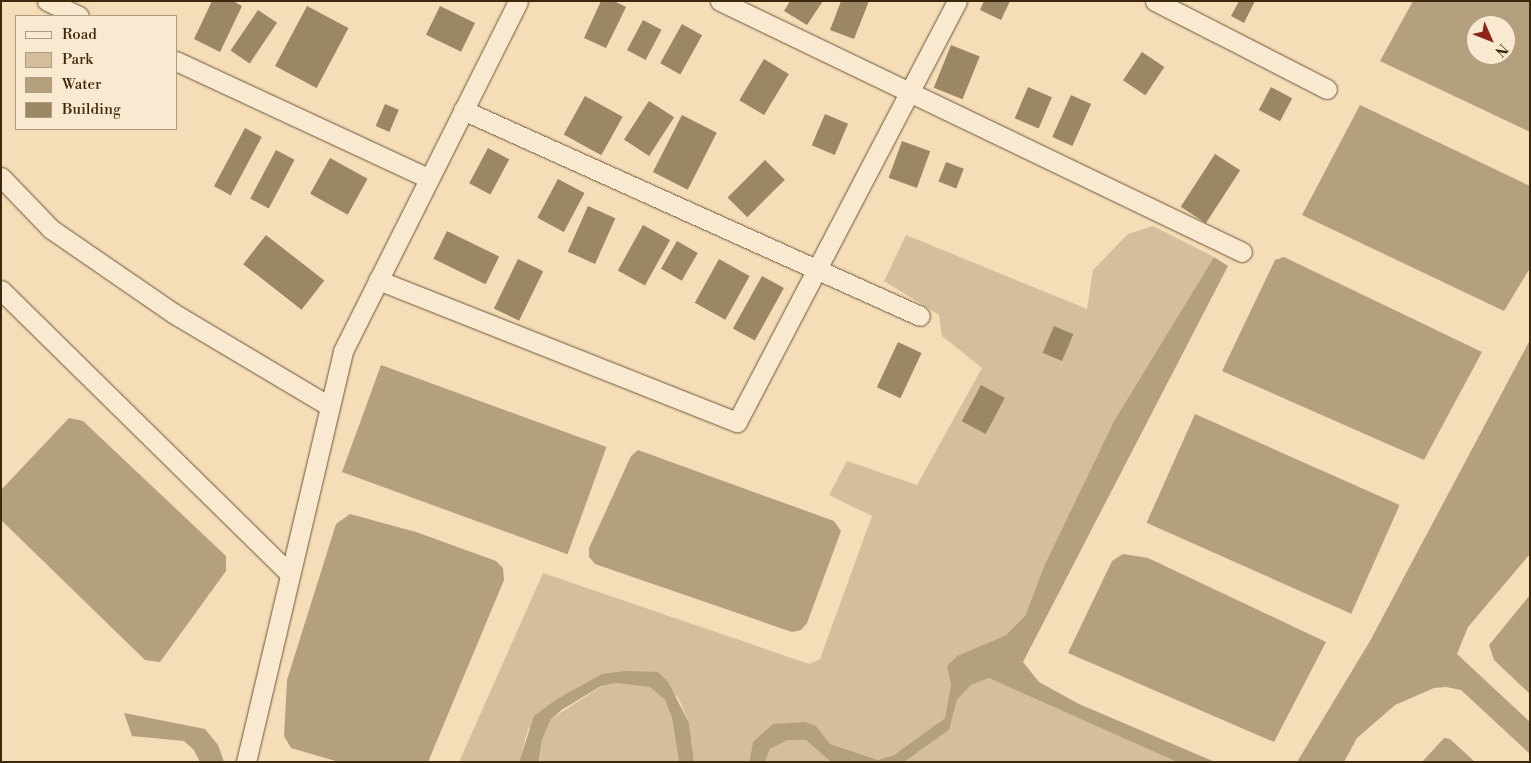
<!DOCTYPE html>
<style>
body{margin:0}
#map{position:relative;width:1531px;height:763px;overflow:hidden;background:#f4ddb7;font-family:"Libre Bodoni",serif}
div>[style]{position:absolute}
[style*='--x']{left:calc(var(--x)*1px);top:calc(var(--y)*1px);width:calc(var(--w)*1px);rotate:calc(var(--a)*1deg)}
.green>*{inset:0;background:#d5be9a}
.water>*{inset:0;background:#b5a07d;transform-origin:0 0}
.building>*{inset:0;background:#9c8765;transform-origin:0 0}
.roads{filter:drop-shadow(0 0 1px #6a5638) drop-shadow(0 0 1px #6a5638)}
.minor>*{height:19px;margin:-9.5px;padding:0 9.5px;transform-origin:9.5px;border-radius:9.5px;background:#f8e9d0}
span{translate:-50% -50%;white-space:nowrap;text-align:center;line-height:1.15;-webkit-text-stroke:4px #f8e9d0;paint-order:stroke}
.frame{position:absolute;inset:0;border:2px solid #3c290d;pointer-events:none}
.legend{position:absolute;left:15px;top:15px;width:162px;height:115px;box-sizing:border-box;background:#f8e9d0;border:1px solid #ad9c82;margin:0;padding:6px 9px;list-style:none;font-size:15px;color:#3c290d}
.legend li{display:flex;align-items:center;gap:10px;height:25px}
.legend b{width:25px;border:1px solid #ad9c82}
.north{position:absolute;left:1466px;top:15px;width:50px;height:50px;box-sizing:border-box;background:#f8e9d0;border:1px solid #ad9c82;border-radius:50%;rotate:134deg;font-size:14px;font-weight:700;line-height:20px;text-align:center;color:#3c290d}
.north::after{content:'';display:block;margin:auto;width:18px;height:22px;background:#8f2418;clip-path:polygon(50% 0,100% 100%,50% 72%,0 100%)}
</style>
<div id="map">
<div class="green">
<div style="clip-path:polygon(1153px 226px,1214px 257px,1114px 421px,1045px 564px,1025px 616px,1006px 635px,957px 656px,945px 718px,894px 755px,878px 760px,830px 744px,816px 726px,753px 742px,749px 762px,694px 762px,689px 723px,678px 697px,625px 671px,528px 729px,519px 762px,459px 762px,543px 573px,809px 664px,820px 659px,872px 516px,829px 495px,847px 461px,917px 485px,982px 368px,942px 336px,939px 315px,884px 281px,906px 235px,1087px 309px,1093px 270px,1128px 234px)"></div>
<div style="clip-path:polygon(989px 678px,1002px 683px,1177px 762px,904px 762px,949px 730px,957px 700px,971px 685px)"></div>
<div style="clip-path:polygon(616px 683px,650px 686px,665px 700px,672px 718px,679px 762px,540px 762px,542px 740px,551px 719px,602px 686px)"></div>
<div style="clip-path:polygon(788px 740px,806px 740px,831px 762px,765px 762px,770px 749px)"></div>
</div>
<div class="water">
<div style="clip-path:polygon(evenodd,1413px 1px,1530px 1px,1530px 132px,1380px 61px,1413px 1px,1476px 25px,1506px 25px,1506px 55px,1476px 55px,1476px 25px)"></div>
<div style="clip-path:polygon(1360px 105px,1530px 186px,1530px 268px,1504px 311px,1302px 215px)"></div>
<div style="clip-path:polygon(1214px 257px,1228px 266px,1023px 662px,1039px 682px,1079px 704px,1215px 762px,1177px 762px,989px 678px,971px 685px,957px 700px,949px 730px,904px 762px,831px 762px,806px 740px,788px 740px,770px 749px,765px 762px,749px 762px,753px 742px,773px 724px,805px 722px,816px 726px,830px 744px,878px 760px,894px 755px,945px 718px,951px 685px,947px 666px,957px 656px,1006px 635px,1025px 616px,1045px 564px,1114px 421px)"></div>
<div style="clip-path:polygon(1284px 257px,1482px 352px,1424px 460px,1222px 371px,1275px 260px)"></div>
<div style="clip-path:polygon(1530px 340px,1530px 554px,1468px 627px,1457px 654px,1530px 722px,1530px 754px,1461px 690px,1446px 687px,1434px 688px,1395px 705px,1357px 738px,1344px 762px,1297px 762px,1370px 641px)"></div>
<div style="left:381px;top:365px;width:240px;height:114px;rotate:20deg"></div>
<div style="left:1195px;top:414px;width:224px;height:119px;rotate:24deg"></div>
<div style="clip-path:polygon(69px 418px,83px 421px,226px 556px,226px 571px,160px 662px,145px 660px,1px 520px,1px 490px)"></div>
<div style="clip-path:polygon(638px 450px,834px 521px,841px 531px,807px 623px,801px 630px,792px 632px,595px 564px,589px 557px,589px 548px,631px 456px)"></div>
<div style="clip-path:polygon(350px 514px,416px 532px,496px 561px,503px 568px,504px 580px,428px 762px,339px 762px,291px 748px,284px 736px,287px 680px,336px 524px)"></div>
<div style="clip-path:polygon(1123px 554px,1148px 558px,1326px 642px,1274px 742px,1068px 653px,1112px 561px)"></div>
<div style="clip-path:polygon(1530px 595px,1530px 694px,1494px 660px,1489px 645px)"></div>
<div style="clip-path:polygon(625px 671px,658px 672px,668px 682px,689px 723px,694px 762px,679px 762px,672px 718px,665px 700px,650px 687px,616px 683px,601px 686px,563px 709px,551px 719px,542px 740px,539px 762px,519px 762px,534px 716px,557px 699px,602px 674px)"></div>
<div style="clip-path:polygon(124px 713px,205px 729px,218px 745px,224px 762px,200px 762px,194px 750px,184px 741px,132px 736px)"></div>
<div style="clip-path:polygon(1444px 738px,1450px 739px,1475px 762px,1422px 762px)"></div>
</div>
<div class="building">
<div style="clip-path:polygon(212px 1px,233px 1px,242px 6px,220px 52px,194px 39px)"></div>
<div style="clip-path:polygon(601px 1px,614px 1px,626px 7px,606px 48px,584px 38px)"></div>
<div style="clip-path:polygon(790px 1px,823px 1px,807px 25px,784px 11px)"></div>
<div style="clip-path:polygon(841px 1px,869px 1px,854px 39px,830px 30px)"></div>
<div style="clip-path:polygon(984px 1px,1010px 1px,1001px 20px,980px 10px)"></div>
<div style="clip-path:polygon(1239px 1px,1255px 1px,1244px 23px,1231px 16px)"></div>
<div style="left:307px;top:6px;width:47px;height:68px;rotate:28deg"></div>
<div style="left:440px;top:6px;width:39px;height:32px;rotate:26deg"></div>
<div style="left:258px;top:10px;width:23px;height:49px;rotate:34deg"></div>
<div style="left:643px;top:20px;width:21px;height:34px;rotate:28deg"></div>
<div style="left:682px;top:24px;width:23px;height:45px;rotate:29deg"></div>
<div style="left:951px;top:45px;width:31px;height:46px;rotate:22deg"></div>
<div style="left:1142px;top:52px;width:27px;height:34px;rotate:34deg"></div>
<div style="left:764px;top:59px;width:29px;height:48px;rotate:31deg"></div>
<div style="left:1028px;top:87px;width:26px;height:34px;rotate:23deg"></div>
<div style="left:1271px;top:87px;width:24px;height:26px;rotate:28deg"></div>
<div style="left:1071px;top:95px;width:22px;height:46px;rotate:24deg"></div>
<div style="left:585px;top:96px;width:43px;height:44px;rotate:29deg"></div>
<div style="left:649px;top:101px;width:30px;height:46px;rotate:33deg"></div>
<div style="left:385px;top:104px;width:15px;height:24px;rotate:23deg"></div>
<div style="left:825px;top:114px;width:25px;height:34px;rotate:23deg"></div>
<div style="left:682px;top:115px;width:39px;height:64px;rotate:27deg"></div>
<div style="left:245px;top:128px;width:19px;height:66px;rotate:28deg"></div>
<div style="left:902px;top:141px;width:30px;height:39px;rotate:20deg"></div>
<div style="left:488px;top:148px;width:24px;height:40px;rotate:28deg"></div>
<div style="left:276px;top:150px;width:21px;height:55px;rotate:28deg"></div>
<div style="left:1215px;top:154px;width:30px;height:63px;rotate:33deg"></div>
<div style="left:330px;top:158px;width:43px;height:41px;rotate:29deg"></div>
<div style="left:765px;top:160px;width:28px;height:53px;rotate:45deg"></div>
<div style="left:946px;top:162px;width:19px;height:21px;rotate:21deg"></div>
<div style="left:558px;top:179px;width:30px;height:44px;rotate:28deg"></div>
<div style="left:588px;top:206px;width:30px;height:50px;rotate:24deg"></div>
<div style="left:643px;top:225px;width:31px;height:52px;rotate:29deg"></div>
<div style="left:447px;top:231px;width:58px;height:31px;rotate:26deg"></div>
<div style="left:266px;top:235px;width:74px;height:37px;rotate:38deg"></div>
<div style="left:677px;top:241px;width:24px;height:32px;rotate:30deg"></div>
<div style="left:518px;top:259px;width:28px;height:55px;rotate:26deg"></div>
<div style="left:719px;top:259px;width:35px;height:50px;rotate:29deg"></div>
<div style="left:762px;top:276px;width:25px;height:60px;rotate:29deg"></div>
<div style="left:1054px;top:326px;width:21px;height:29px;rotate:23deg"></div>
<div style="left:898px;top:342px;width:26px;height:50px;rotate:25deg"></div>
<div style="left:981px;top:385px;width:27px;height:41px;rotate:28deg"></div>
</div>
<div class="roads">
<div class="minor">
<div style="--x:47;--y:1;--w:35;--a:25"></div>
<div style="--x:720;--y:1;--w:579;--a:25.68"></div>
<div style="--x:1155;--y:1;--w:193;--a:27.1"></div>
<div style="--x:176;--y:61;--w:278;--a:24.9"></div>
<div style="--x:463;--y:110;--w:501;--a:24.26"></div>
<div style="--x:1;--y:177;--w:72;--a:46.1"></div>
<div style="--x:51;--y:229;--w:148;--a:34.5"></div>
<div style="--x:173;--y:313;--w:182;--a:30.8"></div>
<div style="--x:378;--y:280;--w:386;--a:21.6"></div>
<div style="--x:737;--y:422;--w:475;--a:-62.4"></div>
<div style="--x:1;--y:290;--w:404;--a:44.5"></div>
<div style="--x:246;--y:762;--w:422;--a:-76.7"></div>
<div style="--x:343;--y:351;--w:391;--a:-63.4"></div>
</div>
</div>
<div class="frame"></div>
<ul class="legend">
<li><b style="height:6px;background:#f8e9d0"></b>Road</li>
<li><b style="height:14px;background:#d5be9a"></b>Park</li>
<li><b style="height:14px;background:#b5a07d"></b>Water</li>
<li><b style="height:14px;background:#9c8765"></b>Building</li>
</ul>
<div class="north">N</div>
</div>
